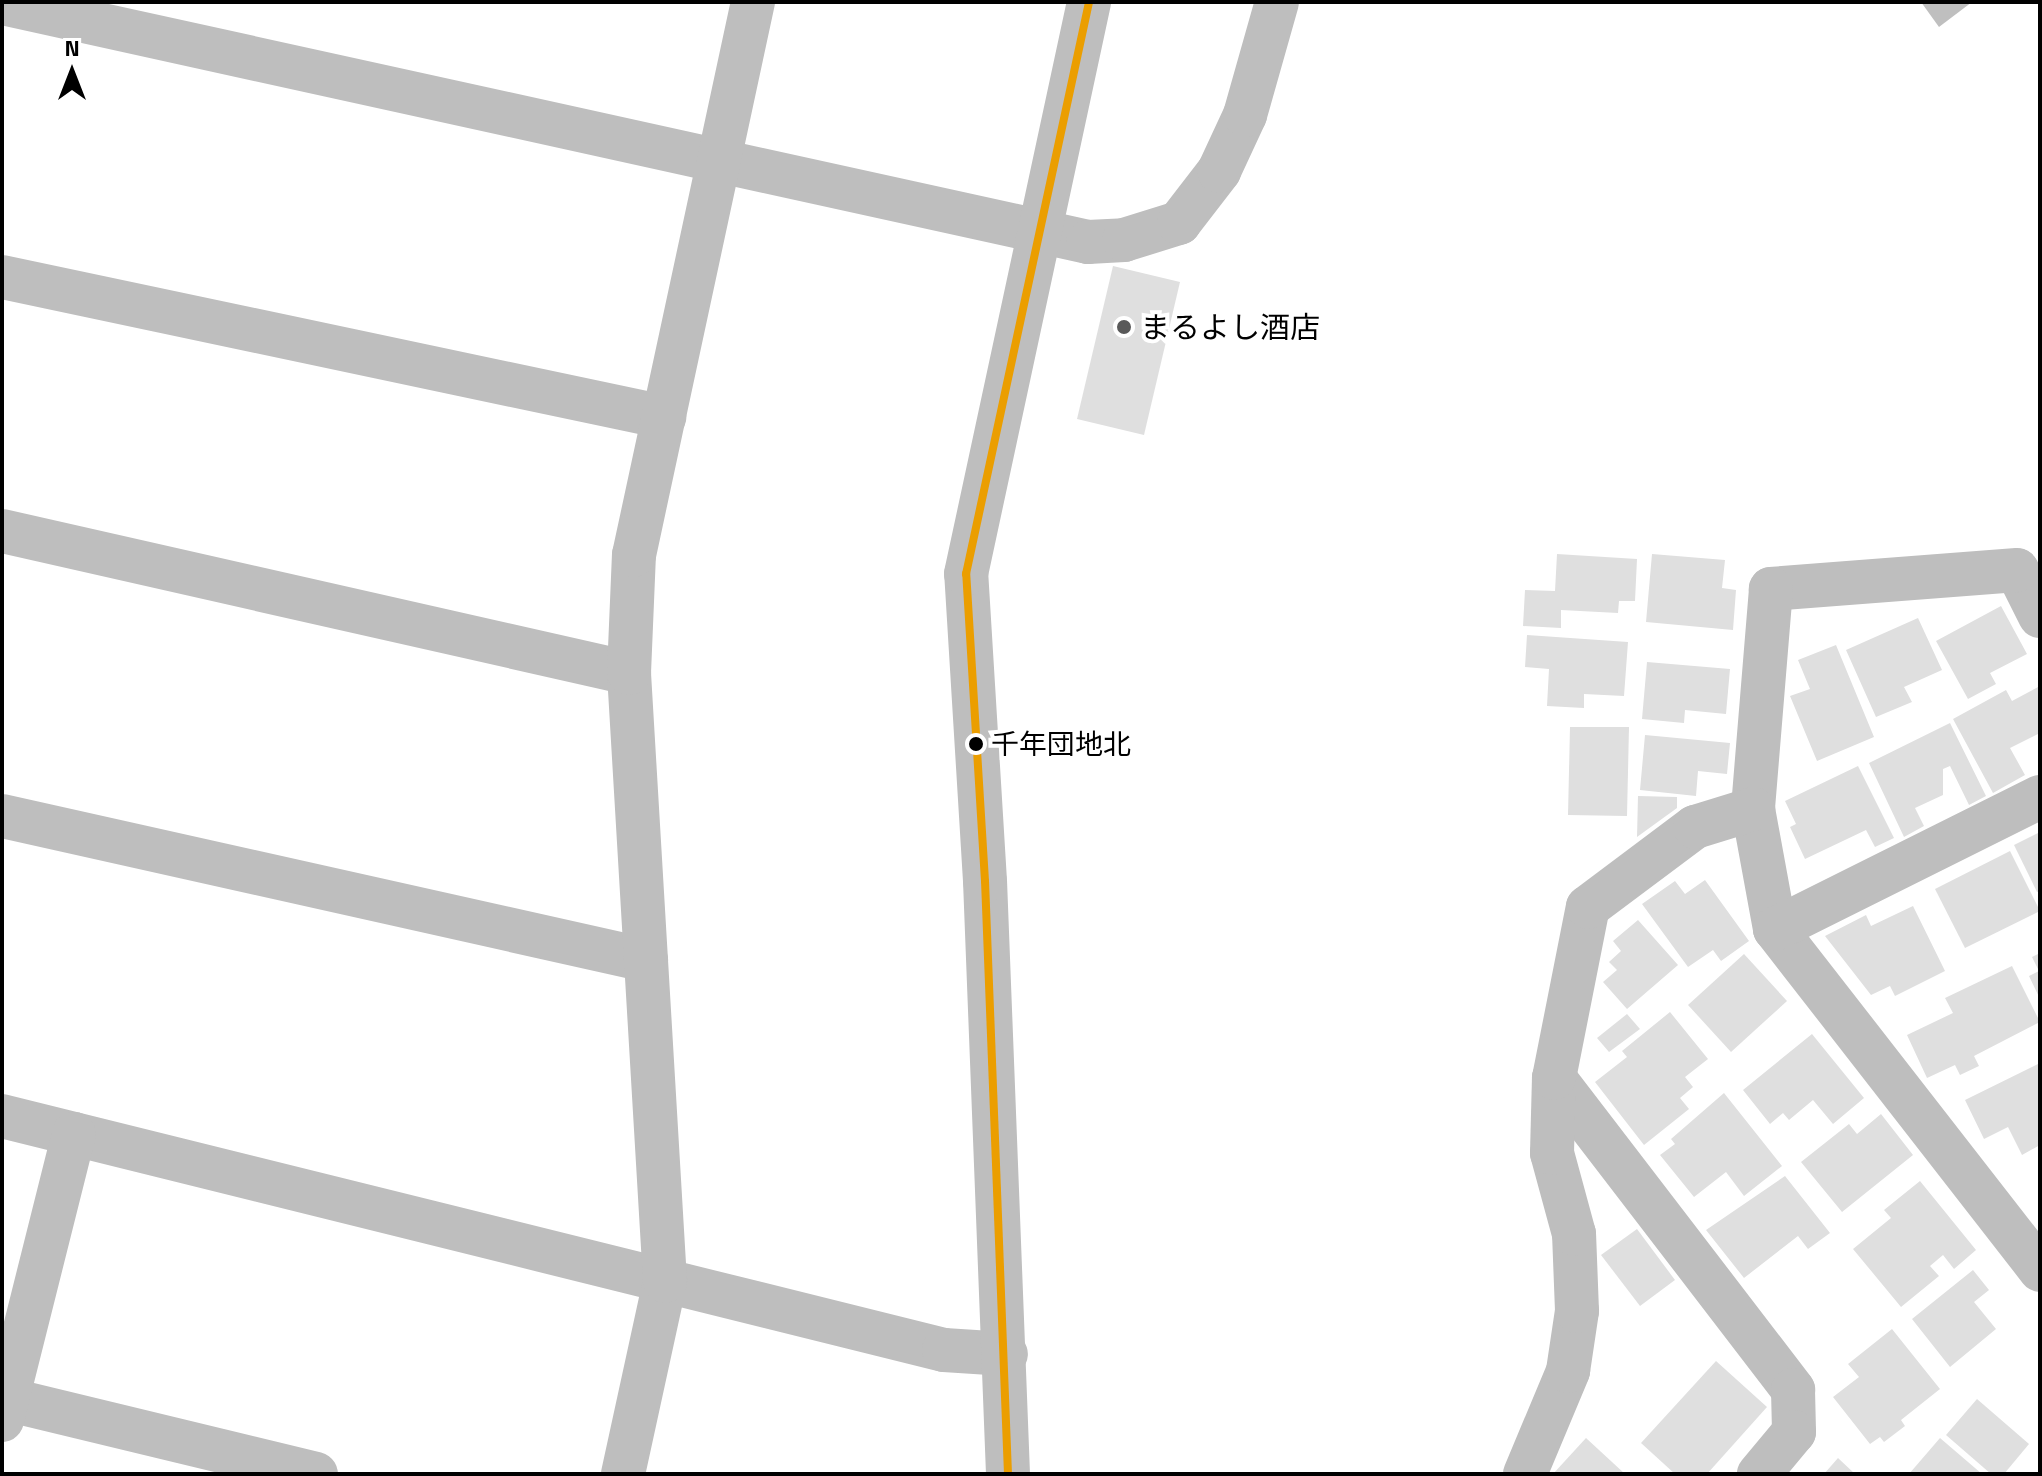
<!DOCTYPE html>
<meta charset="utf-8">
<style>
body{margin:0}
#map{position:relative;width:2042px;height:1476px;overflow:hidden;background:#fff;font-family:"Titillium Web","Noto Sans JP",sans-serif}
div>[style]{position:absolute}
.water>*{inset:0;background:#bfbfbf}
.building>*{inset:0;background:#dfdfdf}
.minor>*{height:44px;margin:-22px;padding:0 22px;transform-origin:22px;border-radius:22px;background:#bebebe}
.bus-1>*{height:8px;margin:-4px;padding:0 4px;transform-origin:4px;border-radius:4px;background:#eb9e00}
.dots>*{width:22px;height:22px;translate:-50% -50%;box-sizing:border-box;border:4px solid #fff;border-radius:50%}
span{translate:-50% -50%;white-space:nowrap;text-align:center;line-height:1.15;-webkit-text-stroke:8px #fff;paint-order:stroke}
.bus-label{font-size:28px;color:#000}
.left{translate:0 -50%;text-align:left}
.poi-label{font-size:30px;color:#000}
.frame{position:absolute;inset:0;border:4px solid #000;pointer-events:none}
.north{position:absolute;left:32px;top:32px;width:80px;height:80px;-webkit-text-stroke:6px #fff;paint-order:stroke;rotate:0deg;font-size:22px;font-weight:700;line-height:32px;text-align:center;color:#000}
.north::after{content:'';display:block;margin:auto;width:28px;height:36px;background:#000;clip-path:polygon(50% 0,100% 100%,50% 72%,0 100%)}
</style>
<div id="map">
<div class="water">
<i style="clip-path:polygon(1921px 2px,1972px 2px,1939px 27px)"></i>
</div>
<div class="building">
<i style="clip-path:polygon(1113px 266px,1180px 282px,1144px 435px,1077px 419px)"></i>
<i style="clip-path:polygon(1557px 554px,1637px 559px,1635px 601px,1619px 601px,1618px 613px,1561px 610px,1561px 628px,1523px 626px,1525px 590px,1555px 591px)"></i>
<i style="clip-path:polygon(1652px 554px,1725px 560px,1722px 588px,1736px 590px,1733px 630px,1646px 622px)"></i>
<i style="clip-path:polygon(2001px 606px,2027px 654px,1990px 673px,1996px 684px,1968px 699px,1936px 641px)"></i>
<i style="clip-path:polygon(1918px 618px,1942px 670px,1904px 687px,1912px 702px,1876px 717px,1846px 650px)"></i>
<i style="clip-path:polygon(1527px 635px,1628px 642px,1624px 696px,1584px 694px,1584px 708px,1547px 706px,1549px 669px,1525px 667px)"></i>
<i style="clip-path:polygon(1836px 645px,1874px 737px,1817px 761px,1790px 696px,1810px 689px,1798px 660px)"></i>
<i style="clip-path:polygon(1647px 662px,1730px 669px,1726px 714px,1685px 710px,1684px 723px,1642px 719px)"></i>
<i style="clip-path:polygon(2040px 686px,2040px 733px,2010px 748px,2025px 775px,1993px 793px,1953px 719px,2006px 690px,2012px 701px)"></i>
<i style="clip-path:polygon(1950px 723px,1986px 796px,1969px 805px,1950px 766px,1943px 769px,1943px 795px,1915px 808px,1924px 826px,1904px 837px,1869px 763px)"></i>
<i style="clip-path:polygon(1570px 727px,1629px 727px,1627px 816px,1568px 815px)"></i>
<i style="clip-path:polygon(1645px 735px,1730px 743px,1727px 774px,1698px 771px,1696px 796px,1640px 790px)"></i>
<i style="clip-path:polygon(1858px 766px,1894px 838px,1875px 847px,1866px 830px,1805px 859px,1790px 827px,1796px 824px,1785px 801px)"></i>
<i style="clip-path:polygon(1638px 796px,1677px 797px,1677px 808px,1637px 837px)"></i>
<i style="clip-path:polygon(2040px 832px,2040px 891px,2037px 892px,2014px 845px)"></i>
<i style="clip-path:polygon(2010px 851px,2040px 911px,1965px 948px,1935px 889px)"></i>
<i style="clip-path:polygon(1705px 880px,1749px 941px,1721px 961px,1713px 950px,1688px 967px,1642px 904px,1675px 881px,1685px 894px)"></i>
<i style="clip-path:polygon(1913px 906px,1945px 971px,1895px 996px,1890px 986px,1871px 995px,1825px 936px,1866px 915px,1871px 926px)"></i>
<i style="clip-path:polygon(1638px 920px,1678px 965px,1627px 1009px,1603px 982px,1617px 970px,1609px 962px,1621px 951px,1613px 941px)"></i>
<i style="clip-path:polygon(2040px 953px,2040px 999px,2029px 976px,2039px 971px,2032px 957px)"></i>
<i style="clip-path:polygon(1744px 954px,1787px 1001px,1731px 1052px,1688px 1005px)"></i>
<i style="clip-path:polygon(2012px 966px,2040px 1022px,1974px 1056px,1979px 1066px,1960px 1075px,1955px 1065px,1927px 1078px,1907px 1035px,1953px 1013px,1945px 998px)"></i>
<i style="clip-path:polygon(1670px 1012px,1708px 1059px,1685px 1077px,1693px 1087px,1680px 1098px,1689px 1109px,1644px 1145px,1595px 1082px,1627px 1057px,1622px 1051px)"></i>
<i style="clip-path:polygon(1627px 1014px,1640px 1029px,1609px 1052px,1597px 1038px)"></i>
<i style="clip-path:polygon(1812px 1034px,1864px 1098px,1833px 1124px,1813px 1100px,1789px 1120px,1783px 1113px,1770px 1124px,1743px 1090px)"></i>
<i style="clip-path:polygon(2040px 1063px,2040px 1145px,2022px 1155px,2008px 1127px,1984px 1139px,1965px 1100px)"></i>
<i style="clip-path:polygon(1724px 1093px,1782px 1166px,1744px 1196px,1726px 1172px,1694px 1197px,1660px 1155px,1675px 1144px,1671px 1139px)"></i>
<i style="clip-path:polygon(1881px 1114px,1913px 1155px,1842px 1212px,1801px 1162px,1849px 1124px,1857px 1134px)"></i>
<i style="clip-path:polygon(1785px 1176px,1830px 1233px,1808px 1249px,1798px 1236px,1744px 1278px,1706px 1230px)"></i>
<i style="clip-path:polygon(1920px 1181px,1976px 1250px,1954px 1269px,1943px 1255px,1930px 1266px,1939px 1276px,1901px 1307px,1853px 1249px,1891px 1218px,1884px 1210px)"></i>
<i style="clip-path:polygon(1637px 1229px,1675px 1280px,1640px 1306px,1601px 1255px)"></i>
<i style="clip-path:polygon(1973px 1270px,1989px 1290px,1974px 1302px,1996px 1329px,1950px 1367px,1912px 1319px)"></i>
<i style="clip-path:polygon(1892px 1329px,1940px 1389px,1901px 1420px,1905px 1426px,1884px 1442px,1880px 1437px,1870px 1444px,1833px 1397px,1859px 1377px,1848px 1364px)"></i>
<i style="clip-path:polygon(1716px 1361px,1767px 1407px,1707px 1474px,1675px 1474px,1641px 1443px)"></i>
<i style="clip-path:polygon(1977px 1399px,2029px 1444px,2004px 1474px,1991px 1474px,1946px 1435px)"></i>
<i style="clip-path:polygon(1586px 1438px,1625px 1474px,1553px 1474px)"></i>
<i style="clip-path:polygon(1940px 1438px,1982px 1474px,1909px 1474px)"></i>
<i style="clip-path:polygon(1838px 1458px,1855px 1474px,1824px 1474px)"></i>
</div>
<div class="minor">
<i style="left:2px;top:3px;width:1112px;rotate:12.41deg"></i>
<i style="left:1088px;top:242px;width:36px;rotate:-3deg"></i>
<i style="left:1124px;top:240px;width:58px;rotate:-17.2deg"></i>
<i style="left:1179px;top:223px;width:66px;rotate:-52.4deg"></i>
<i style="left:1219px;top:171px;width:62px;rotate:-65.1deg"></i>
<i style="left:1245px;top:115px;width:117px;rotate:-74.2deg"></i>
<i style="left:2px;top:277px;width:677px;rotate:11.94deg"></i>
<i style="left:2px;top:531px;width:643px;rotate:12.76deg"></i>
<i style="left:2040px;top:616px;width:51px;rotate:-116.6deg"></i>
<i style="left:2017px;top:570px;width:247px;rotate:175.6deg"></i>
<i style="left:1771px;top:589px;width:221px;rotate:94.7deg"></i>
<i style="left:1753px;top:809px;width:122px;rotate:79.6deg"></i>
<i style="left:1775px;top:929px;width:432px;rotate:52.1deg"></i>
<i style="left:2px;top:816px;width:660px;rotate:12.6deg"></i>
<i style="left:1775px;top:929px;width:296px;rotate:-26.5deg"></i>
<i style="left:1554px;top:1078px;width:393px;rotate:52.5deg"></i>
<i style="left:1793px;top:1390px;width:42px;rotate:88.6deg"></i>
<i style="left:1794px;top:1432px;width:55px;rotate:129.8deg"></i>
<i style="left:2px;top:1116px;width:971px;rotate:13.95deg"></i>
<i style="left:944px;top:1350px;width:62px;rotate:3.7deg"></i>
<i style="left:2px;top:1398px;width:323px;rotate:13.6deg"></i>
<i style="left:2px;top:1420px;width:295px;rotate:-75.9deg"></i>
<i style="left:623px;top:1474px;width:198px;rotate:-77.7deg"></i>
<i style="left:665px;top:1281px;width:609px;rotate:-93.39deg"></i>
<i style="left:629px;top:673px;width:118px;rotate:-87.6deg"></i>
<i style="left:634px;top:555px;width:566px;rotate:-77.86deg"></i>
<i style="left:1008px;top:1474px;width:593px;rotate:-92.22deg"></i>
<i style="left:985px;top:881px;width:308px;rotate:-93.5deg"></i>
<i style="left:966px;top:574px;width:585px;rotate:-77.86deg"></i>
<i style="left:1525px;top:1474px;width:112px;rotate:-67.3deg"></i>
<i style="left:1568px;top:1371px;width:61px;rotate:-81.5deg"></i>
<i style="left:1577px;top:1311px;width:77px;rotate:-92.2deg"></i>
<i style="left:1574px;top:1234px;width:84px;rotate:-105.2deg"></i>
<i style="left:1552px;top:1153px;width:75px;rotate:-88.5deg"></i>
<i style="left:1554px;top:1078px;width:174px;rotate:-78.8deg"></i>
<i style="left:1588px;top:907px;width:134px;rotate:-36.8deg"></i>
<i style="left:1695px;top:827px;width:61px;rotate:-17.2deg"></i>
</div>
<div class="bus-1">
<i style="left:1008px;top:1474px;width:593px;rotate:-92.22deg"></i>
<i style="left:985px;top:881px;width:308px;rotate:-93.5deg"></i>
<i style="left:966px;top:574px;width:585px;rotate:-77.86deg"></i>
</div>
<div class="dots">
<i style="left:1124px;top:327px;background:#595959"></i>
<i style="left:976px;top:744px;background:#000"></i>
</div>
<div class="bus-label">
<span class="left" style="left:991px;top:744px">千年団地北</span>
</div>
<div class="poi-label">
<span class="left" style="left:1140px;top:327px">まるよし酒店</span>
</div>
<div class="frame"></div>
<div class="north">N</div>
</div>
